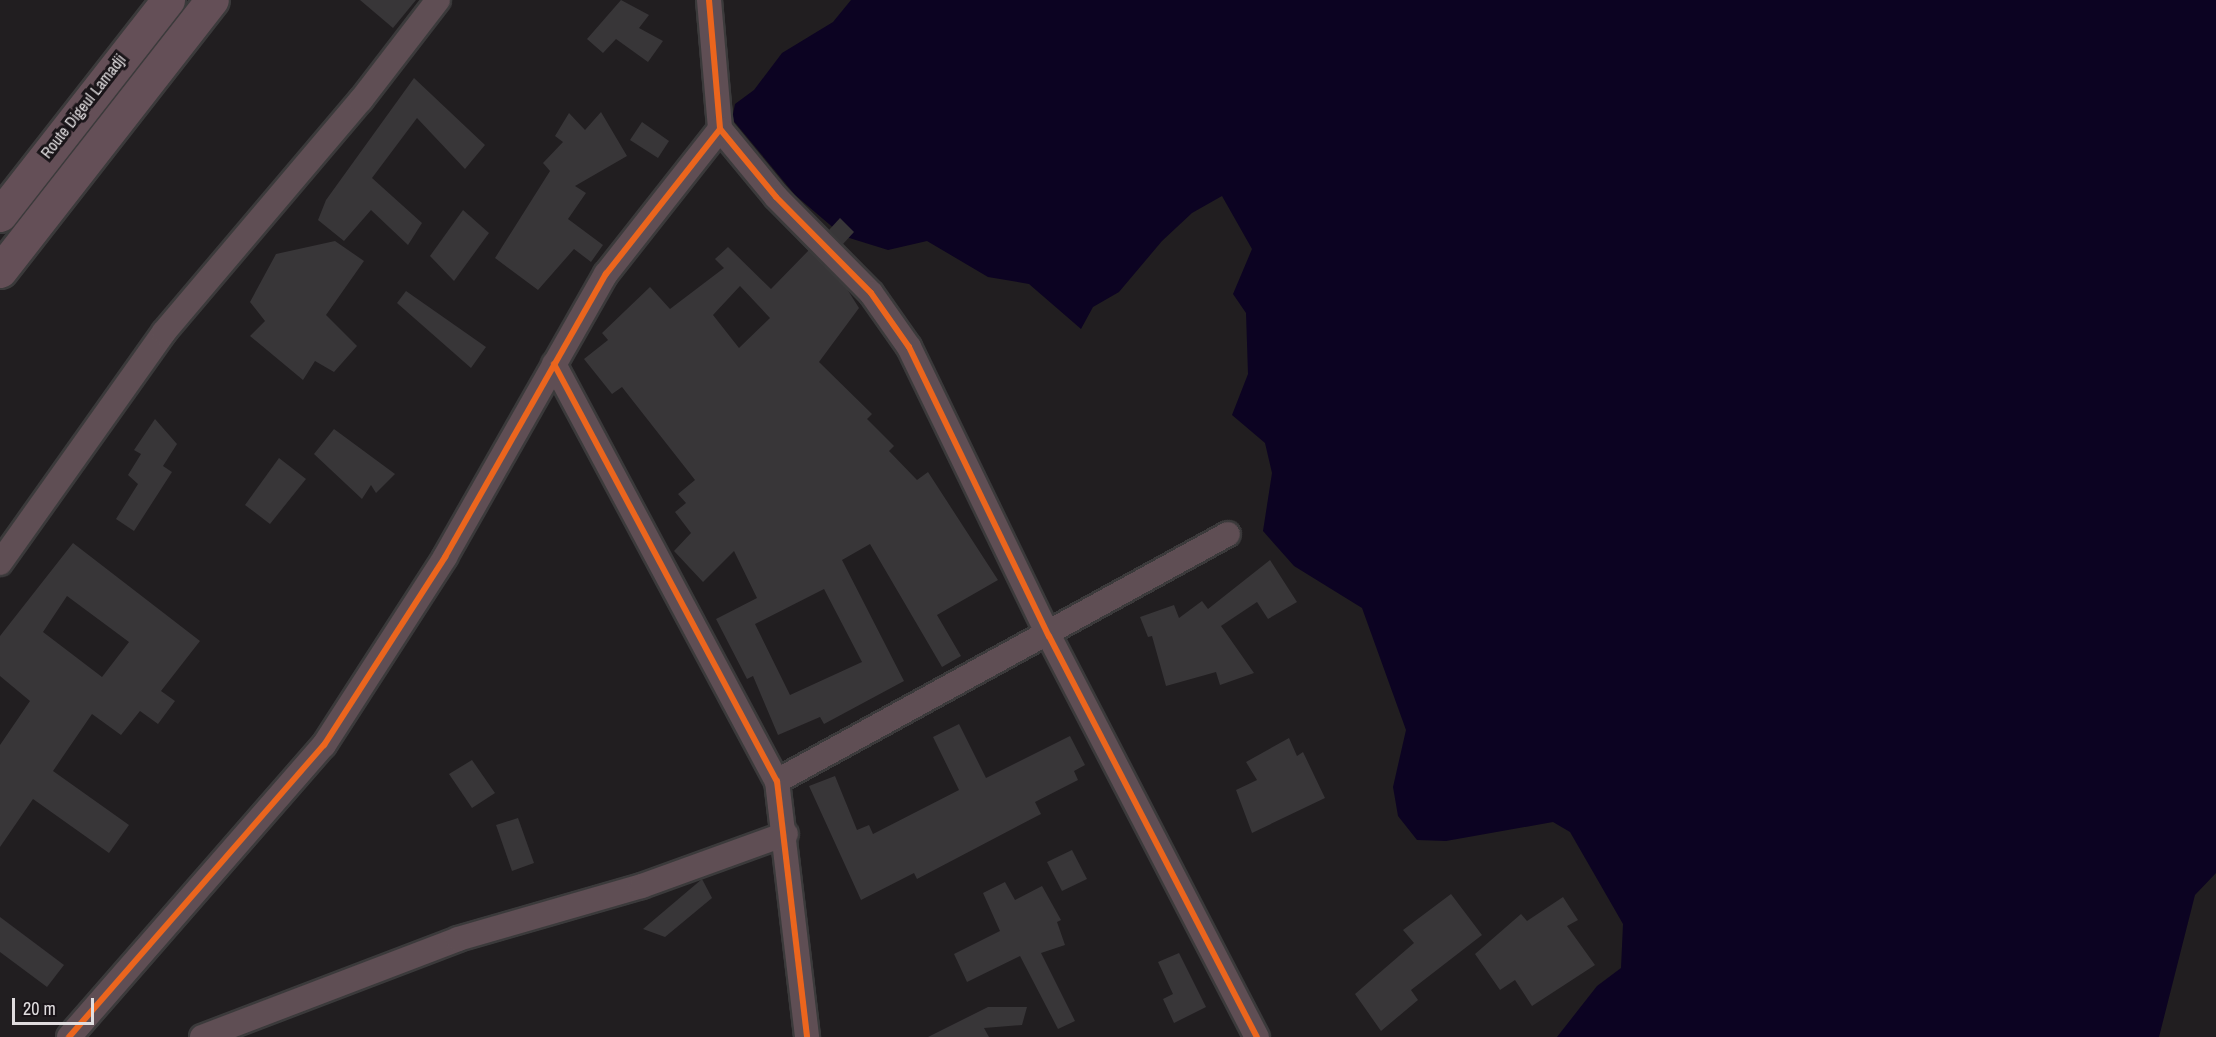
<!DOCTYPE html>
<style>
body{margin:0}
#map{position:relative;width:2216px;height:1037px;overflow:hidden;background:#211e20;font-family:"Archivo Narrow",sans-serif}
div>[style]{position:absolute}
.water>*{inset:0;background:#0c0322}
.building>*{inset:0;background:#383638}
.roads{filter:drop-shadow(2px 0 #3b3a3b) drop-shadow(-2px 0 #3b3a3b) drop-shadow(0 2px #3b3a3b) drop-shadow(0 -2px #3b3a3b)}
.minor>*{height:24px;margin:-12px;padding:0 12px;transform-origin:12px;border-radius:12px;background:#5f4e54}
.secondary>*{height:33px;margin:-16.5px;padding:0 16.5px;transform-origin:16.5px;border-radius:16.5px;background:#644f57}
.cycleway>*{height:6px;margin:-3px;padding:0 3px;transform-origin:3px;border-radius:3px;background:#eb651d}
span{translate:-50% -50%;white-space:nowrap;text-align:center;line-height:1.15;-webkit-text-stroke:6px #191418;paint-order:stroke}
.street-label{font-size:16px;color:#e0dddf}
.scale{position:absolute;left:12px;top:998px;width:82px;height:27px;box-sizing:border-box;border:3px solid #e0dddf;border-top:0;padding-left:8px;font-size:18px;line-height:21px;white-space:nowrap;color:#e0dddf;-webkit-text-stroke:4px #191418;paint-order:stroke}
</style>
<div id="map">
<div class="water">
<i style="clip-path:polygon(851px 0,2216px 0,2216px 873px,2195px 895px,2159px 1037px,1557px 1037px,1597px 986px,1621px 968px,1623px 924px,1570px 832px,1553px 822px,1446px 841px,1417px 840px,1398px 816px,1393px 787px,1406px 730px,1362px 608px,1294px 566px,1263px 531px,1272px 473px,1265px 443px,1232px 415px,1248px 374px,1246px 313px,1233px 294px,1252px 249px,1222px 196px,1192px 213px,1162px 241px,1119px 292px,1093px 307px,1081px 329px,1029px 284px,988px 277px,927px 241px,888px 250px,843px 236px,795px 195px,732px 119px,735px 104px,754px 90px,782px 53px,833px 22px)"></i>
</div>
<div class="building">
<i style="clip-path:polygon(360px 0,416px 0,393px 28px)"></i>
<i style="clip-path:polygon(621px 0,649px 15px,639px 28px,663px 41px,648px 62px,616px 39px,603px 53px,587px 39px)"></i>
<i style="clip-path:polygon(414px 78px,485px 145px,465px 169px,417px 118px,372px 178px,422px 223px,408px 245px,371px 210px,344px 241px,318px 220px,326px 200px)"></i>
<i style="clip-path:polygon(601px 112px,627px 156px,575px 186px,586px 193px,568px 219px,603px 245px,591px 262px,574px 249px,538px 290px,495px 258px,550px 171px,543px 163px,563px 142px,555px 136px,569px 113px,585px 130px)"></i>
<i style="clip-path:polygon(642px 122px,669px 141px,658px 158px,630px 140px)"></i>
<i style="clip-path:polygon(463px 210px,489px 233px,454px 281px,430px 256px)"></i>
<i style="clip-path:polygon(840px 218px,854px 232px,843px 244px,829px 230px)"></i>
<i style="clip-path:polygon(335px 241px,364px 261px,326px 315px,357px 346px,334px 372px,315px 361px,303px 380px,250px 336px,265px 321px,250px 302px,276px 254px)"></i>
<i style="clip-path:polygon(evenodd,728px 247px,771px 289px,809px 250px,847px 289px,859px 308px,819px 362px,872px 414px,867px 419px,894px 446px,889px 451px,917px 480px,928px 472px,998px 580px,937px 615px,961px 656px,942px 667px,870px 544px,842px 560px,904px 681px,824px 724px,820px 717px,778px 735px,753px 676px,747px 679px,716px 619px,757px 598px,734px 551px,703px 582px,674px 551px,691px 533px,675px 512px,686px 503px,678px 494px,695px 480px,622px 387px,612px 394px,584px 359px,608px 340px,602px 333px,650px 287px,670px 309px,724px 268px,715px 259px,728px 247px,740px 286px,770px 318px,739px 348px,713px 315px,740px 286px,728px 247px,824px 589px,862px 662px,790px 695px,755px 624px,824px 589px)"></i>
<i style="clip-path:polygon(406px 291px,486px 347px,471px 368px,397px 303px)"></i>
<i style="clip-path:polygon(155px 419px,177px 444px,163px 466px,172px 472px,134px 531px,116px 519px,138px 484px,128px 475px,141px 454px,134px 450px)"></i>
<i style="clip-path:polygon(334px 429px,395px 474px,376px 493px,371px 485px,362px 499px,314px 454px)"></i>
<i style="clip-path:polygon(279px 458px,306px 479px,270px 524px,245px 505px)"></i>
<i style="clip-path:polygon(evenodd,73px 543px,200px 641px,161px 691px,175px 701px,158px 724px,140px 711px,121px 735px,92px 714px,53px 771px,129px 825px,109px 853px,33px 799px,0 847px,0 745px,30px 701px,0 676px,0 636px,73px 543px,67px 596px,129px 642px,102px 677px,43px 632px,67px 596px)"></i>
<i style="clip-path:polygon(1270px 560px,1297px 602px,1268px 619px,1257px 602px,1221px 626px,1254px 673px,1220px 685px,1216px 672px,1166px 686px,1152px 636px,1148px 637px,1140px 617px,1174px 605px,1179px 618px,1202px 601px,1208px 609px)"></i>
<i style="clip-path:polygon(959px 724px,986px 778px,1070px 736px,1085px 765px,1074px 771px,1078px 780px,1035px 802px,1041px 814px,917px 879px,914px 873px,861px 900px,809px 786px,835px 776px,857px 830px,869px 825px,873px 834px,959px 790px,933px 737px)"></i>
<i style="clip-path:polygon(1289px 738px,1297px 756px,1303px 752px,1325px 798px,1252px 833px,1236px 790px,1257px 780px,1246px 762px)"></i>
<i style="clip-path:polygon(472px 760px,495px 793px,472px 808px,449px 774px)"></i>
<i style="clip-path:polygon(518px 818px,534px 863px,512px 871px,496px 825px)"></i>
<i style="clip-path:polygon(1072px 850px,1087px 879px,1062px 891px,1047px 862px)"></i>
<i style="clip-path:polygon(702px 879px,712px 898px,665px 937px,643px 929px)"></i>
<i style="clip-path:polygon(1005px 882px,1015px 900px,1042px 886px,1061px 920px,1057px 922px,1065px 945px,1041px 953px,1075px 1021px,1058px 1029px,1020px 956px,967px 982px,954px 954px,1000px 931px,983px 893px)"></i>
<i style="clip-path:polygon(1451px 894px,1482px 935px,1411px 990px,1418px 1000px,1381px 1031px,1355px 994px,1414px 943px,1403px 930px)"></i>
<i style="clip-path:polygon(1563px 897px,1578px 920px,1567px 926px,1595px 965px,1532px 1006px,1515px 980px,1500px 990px,1475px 954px,1521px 914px,1527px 921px)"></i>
<i style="clip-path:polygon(0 917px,64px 965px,47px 987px,0 952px)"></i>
<i style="clip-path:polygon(1179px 953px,1206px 1007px,1174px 1023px,1163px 999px,1173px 994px,1158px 962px)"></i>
<i style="clip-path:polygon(988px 1007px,1027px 1007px,1022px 1025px,984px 1028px,989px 1037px,928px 1037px)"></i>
</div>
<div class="roads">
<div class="minor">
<i style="left:709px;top:0;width:129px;rotate:85.1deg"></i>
<i style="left:720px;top:129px;width:88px;rotate:50.5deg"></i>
<i style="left:776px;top:197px;width:135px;rotate:45.3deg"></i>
<i style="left:871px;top:293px;width:66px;rotate:54.9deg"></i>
<i style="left:909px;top:347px;width:321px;rotate:64.2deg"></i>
<i style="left:1049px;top:636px;width:452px;rotate:62.6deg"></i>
<i style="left:554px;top:364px;width:473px;rotate:61.9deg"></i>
<i style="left:777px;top:781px;width:258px;rotate:83.3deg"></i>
<i style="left:0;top:563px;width:283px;rotate:-54.6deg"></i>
<i style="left:164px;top:332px;width:304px;rotate:-49.7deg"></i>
<i style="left:361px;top:100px;width:126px;rotate:-52.4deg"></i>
<i style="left:777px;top:781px;width:514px;rotate:-28.71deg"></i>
<i style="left:69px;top:1037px;width:388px;rotate:-48.9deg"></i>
<i style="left:324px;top:745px;width:224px;rotate:-57.2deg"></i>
<i style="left:445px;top:557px;width:326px;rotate:-60.4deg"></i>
<i style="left:606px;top:274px;width:184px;rotate:-51.8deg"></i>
<i style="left:202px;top:1037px;width:274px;rotate:-20.9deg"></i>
<i style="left:458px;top:939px;width:191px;rotate:-16.1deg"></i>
<i style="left:642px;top:886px;width:153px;rotate:-19.9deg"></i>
</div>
<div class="secondary">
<i style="left:0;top:215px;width:273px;rotate:-52deg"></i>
<i style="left:0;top:271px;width:344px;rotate:-52deg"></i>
</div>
</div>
<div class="cycleway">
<i style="left:709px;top:0;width:129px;rotate:85.1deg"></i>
<i style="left:720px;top:129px;width:88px;rotate:50.5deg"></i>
<i style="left:776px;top:197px;width:135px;rotate:45.3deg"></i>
<i style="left:871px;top:293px;width:66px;rotate:54.9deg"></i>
<i style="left:909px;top:347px;width:321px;rotate:64.2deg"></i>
<i style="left:1049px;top:636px;width:452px;rotate:62.6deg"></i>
<i style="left:554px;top:364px;width:473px;rotate:61.9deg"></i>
<i style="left:777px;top:781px;width:258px;rotate:83.3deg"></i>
<i style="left:69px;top:1037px;width:388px;rotate:-48.9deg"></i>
<i style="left:324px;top:745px;width:224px;rotate:-57.2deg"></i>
<i style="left:445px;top:557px;width:326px;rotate:-60.4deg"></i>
<i style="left:606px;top:274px;width:184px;rotate:-51.8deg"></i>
</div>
<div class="street-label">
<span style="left:83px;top:106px;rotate:-52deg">Route Digeul Lamadji</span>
</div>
<div class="scale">20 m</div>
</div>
